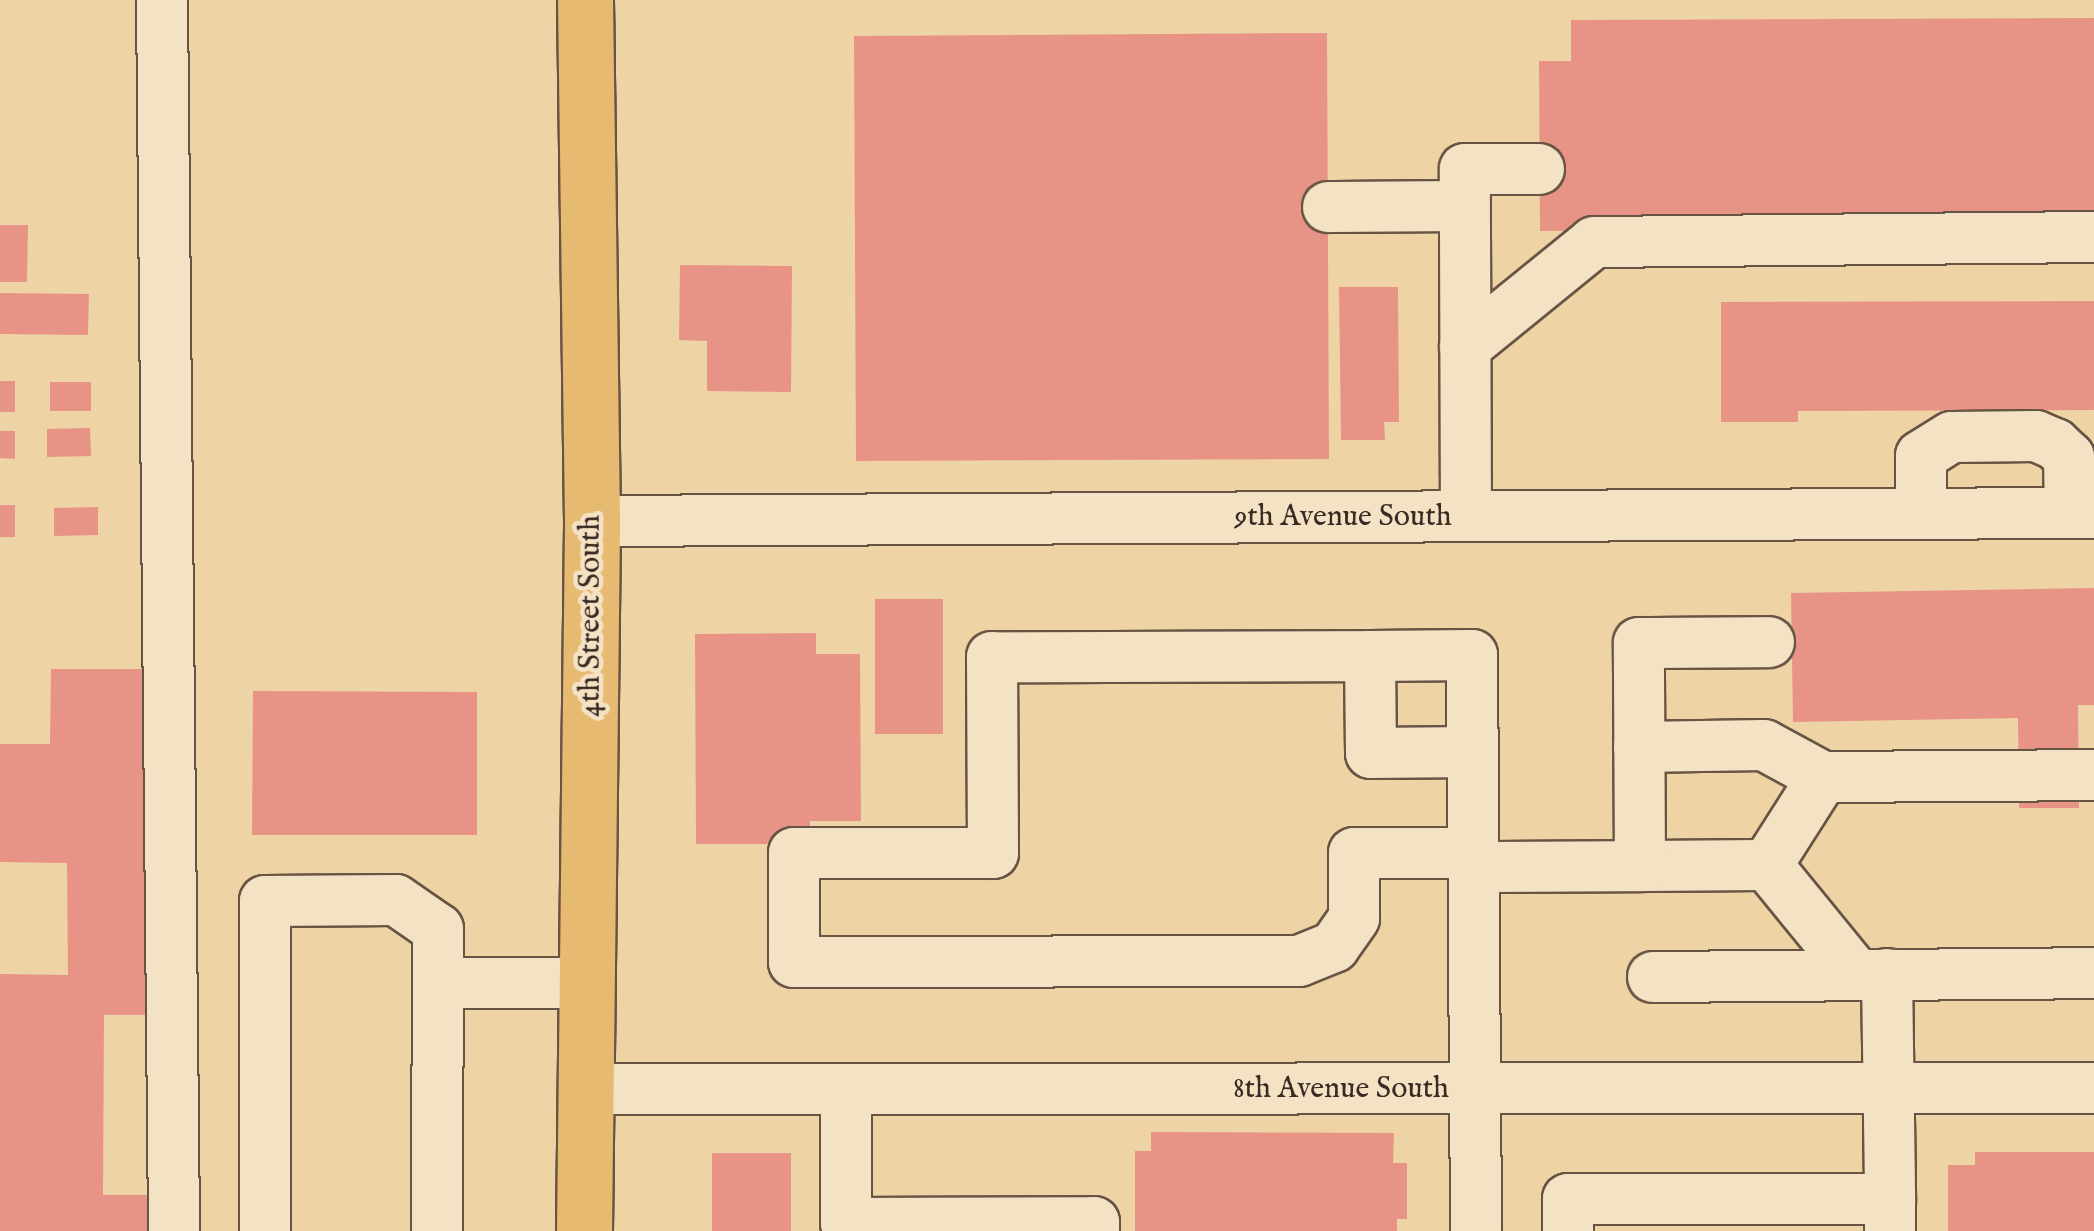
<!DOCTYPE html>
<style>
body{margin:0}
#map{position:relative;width:2094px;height:1231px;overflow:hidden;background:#eed3a5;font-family:"IM FELL English",serif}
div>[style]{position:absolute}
.building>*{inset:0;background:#e79487}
.roads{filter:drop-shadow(2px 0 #685444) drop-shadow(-2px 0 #685444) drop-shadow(0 2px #685444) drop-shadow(0 -2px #685444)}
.minor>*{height:50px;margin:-25px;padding:0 25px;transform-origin:25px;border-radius:25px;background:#f4e2c4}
.major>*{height:55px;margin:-27.5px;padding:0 27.5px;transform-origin:27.5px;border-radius:27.5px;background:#e7ba72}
span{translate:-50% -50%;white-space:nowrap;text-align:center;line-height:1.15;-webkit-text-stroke:9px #f4e2c4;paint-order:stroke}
.street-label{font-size:30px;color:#3b2a23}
</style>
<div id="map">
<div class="building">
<i style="clip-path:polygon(2094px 18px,2094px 230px,1540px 231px,1539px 61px,1571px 61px,1571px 20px)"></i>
<i style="clip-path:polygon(1327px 33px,1329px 459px,856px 461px,854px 36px)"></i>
<i style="clip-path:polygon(0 225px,28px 225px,27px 282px,0 282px)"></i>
<i style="clip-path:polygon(680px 265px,792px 266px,791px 392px,707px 391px,707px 341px,679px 340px)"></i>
<i style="clip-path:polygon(1339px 287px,1398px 287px,1399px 422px,1384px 422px,1385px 440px,1341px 440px)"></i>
<i style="clip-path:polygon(0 293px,89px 294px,88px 335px,0 334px)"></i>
<i style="clip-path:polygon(2094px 301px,2094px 410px,1798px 411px,1798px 422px,1721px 422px,1721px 302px)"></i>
<i style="clip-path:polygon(0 381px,15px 381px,15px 412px,0 412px)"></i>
<i style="clip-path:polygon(50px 382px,91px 382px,91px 411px,50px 411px)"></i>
<i style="clip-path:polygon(90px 428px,91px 456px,47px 457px,47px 429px)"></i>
<i style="clip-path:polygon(0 431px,15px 431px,15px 459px,0 458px)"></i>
<i style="clip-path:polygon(0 505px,15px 505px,15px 537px,0 537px)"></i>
<i style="clip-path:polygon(98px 507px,98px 535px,54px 536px,54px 508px)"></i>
<i style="clip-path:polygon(2094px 588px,2094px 705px,2078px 705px,2079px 808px,2019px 808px,2018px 718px,1793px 722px,1791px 593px)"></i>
<i style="clip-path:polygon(875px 599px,943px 599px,943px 734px,875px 734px)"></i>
<i style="clip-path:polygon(816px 633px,816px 654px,860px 654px,861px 821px,810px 821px,810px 844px,696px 844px,695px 634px)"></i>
<i style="clip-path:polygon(51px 669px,147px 669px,145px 1015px,104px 1015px,103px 1195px,156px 1195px,156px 1231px,0 1231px,0 974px,68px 975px,67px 863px,0 862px,0 744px,50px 744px)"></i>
<i style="clip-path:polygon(253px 691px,477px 692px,477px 835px,252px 835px)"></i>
<i style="clip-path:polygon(1151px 1132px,1394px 1133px,1393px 1163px,1407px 1163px,1407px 1219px,1397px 1219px,1397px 1231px,1135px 1231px,1135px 1151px,1151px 1151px)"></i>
<i style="clip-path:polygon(1975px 1152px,2094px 1152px,2094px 1231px,1948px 1231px,1948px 1165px,1975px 1165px)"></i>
<i style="clip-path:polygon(712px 1153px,791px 1153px,791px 1231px,712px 1231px)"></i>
</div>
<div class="roads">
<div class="minor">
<i style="left:162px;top:0;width:1231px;rotate:89.44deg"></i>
<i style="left:1328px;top:207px;width:137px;rotate:-0.4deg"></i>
<i style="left:1465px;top:347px;width:166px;rotate:-39.1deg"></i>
<i style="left:1594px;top:242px;width:500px;rotate:-0.57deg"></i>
<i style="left:1921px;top:514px;width:58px;rotate:-90deg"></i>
<i style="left:1921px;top:456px;width:36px;rotate:-32deg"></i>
<i style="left:1952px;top:437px;width:84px;rotate:-0.7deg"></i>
<i style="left:2036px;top:436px;width:21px;rotate:23deg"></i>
<i style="left:2055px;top:444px;width:19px;rotate:43deg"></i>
<i style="left:2069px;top:457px;width:56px;rotate:89deg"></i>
<i style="left:1466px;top:516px;width:347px;rotate:-90.2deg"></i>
<i style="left:1465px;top:169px;width:74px"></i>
<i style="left:592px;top:521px;width:1502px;rotate:-0.31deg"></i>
<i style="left:1370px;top:656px;width:378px;rotate:179.8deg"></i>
<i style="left:992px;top:657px;width:196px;rotate:89.7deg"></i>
<i style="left:993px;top:853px;width:199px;rotate:180deg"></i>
<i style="left:794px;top:853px;width:109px;rotate:90deg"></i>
<i style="left:794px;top:962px;width:505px;rotate:-0.11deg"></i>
<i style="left:1299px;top:961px;width:38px;rotate:-22deg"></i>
<i style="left:1334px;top:947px;width:35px;rotate:-55deg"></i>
<i style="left:1354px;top:918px;width:65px;rotate:-90deg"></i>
<i style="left:1354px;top:853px;width:119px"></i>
<i style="left:1639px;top:747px;width:125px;rotate:-0.9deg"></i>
<i style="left:1764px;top:745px;width:67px;rotate:28.5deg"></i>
<i style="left:1473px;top:752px;width:102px;rotate:179.4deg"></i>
<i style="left:1371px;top:753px;width:97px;rotate:-90.6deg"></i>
<i style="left:1370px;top:656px;width:102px;rotate:-0.6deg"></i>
<i style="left:1472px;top:655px;width:576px;rotate:89.6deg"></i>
<i style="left:1767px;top:865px;width:127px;rotate:179.5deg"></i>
<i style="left:1640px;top:866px;width:223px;rotate:-90.3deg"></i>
<i style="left:1639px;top:643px;width:130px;rotate:-0.4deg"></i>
<i style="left:1473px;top:867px;width:167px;rotate:-0.3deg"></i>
<i style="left:1856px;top:974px;width:141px;rotate:-129.2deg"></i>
<i style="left:1767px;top:865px;width:104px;rotate:-57.5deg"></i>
<i style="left:1823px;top:777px;width:271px;rotate:-0.4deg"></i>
<i style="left:1887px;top:974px;width:225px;rotate:89.2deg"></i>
<i style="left:1653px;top:977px;width:441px;rotate:-0.5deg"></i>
<i style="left:438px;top:983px;width:151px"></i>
<i style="left:589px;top:1089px;width:1505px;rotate:-0.04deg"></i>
<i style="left:846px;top:1089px;width:134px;rotate:90deg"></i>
<i style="left:846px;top:1223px;width:248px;rotate:-0.2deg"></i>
<i style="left:1094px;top:1222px;width:9px;rotate:90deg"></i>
<i style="left:265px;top:1231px;width:330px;rotate:-90deg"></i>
<i style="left:265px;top:901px;width:131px;rotate:-0.4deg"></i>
<i style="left:396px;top:900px;width:51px;rotate:34.6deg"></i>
<i style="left:438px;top:929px;width:302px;rotate:90.2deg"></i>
<i style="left:1568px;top:1231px;width:32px;rotate:-90deg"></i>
<i style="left:1568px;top:1199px;width:322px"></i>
<i style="left:1890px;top:1199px;width:32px;rotate:90deg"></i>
</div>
<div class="major">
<i style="left:584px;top:1231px;width:710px;rotate:-89.35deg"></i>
<i style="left:592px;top:521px;width:521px;rotate:-90.77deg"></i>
</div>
</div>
<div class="street-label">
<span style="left:1343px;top:517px">9th Avenue South</span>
<span style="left:591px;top:616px;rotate:-90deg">4th Street South</span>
<span style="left:1341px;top:1089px">8th Avenue South</span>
</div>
</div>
